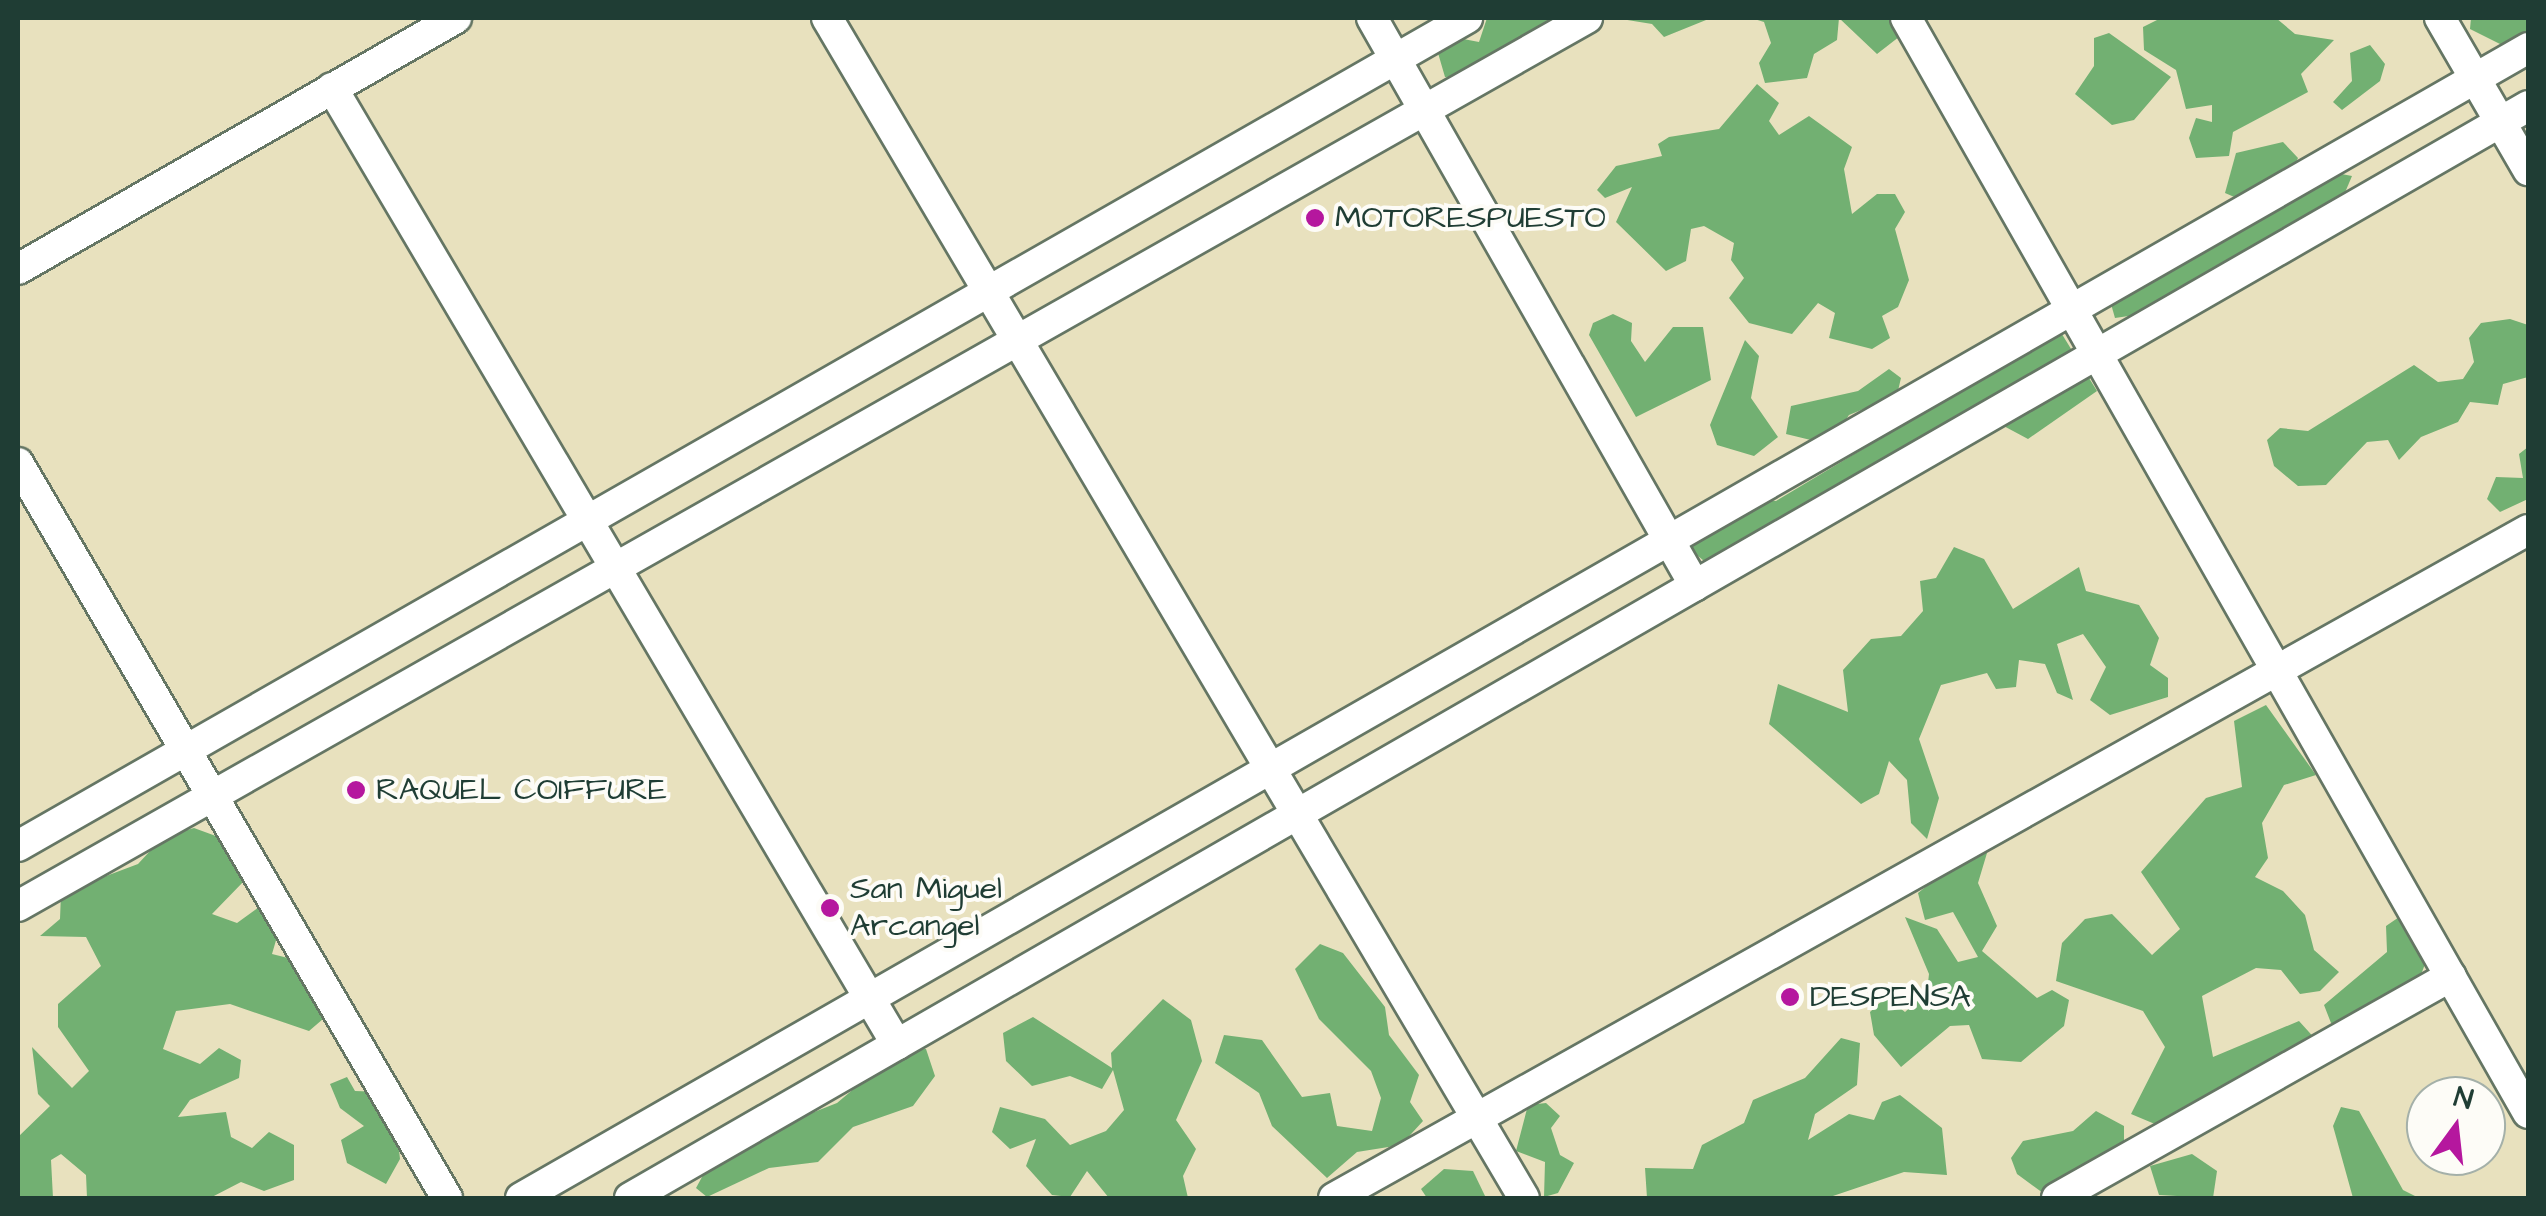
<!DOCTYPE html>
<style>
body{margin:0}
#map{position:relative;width:2546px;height:1216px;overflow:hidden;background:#e8e1be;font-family:"Architects Daughter",sans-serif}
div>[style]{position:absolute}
.forest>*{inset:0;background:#72b072}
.roads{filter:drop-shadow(2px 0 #657664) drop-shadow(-2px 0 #657664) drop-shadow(0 2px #657664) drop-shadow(0 -2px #657664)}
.street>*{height:30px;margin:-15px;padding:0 15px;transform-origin:15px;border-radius:15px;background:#fff}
.dots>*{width:28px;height:28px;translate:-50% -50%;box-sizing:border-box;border:5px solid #fdfcf7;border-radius:50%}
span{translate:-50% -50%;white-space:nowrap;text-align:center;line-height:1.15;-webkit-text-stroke:8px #fdfcf7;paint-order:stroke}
.poi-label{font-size:32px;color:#1f3d34}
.left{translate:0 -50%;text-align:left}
.frame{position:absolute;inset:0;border:20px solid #1f3d34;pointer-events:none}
.north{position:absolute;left:2406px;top:1076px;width:100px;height:100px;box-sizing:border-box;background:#fdfcf7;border:2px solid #a4b0a9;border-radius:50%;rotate:15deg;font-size:28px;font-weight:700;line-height:40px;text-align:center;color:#1f3d34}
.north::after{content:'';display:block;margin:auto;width:35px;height:45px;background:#b5179e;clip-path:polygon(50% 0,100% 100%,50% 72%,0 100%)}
</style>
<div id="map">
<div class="forest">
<i style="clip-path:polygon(1487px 18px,1560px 18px,1520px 48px,1492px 54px,1471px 76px,1445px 77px,1438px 53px,1458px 38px,1479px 42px)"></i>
<i style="clip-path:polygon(1615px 18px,1711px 18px,1664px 37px,1652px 24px)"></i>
<i style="clip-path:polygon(1751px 18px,1899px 18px,1904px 33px,1877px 54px,1839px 18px,1837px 40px,1814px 54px,1807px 78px,1765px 83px,1759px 63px,1771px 43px,1764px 22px)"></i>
<i style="clip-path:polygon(2161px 18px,2276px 18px,2295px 34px,2334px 40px,2301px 74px,2308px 92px,2233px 132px,2229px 156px,2196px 158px,2189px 138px,2196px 118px,2212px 122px,2212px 105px,2186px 109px,2176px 70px,2144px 50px,2143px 27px)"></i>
<i style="clip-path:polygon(2471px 18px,2528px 18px,2528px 32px,2502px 45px,2470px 29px)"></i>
<i style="clip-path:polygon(2109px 33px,2171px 77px,2134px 120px,2112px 125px,2075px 94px,2094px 66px,2094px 38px)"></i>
<i style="clip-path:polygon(2370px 45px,2385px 64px,2380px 81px,2342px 110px,2333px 102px,2352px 81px,2350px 53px)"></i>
<i style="clip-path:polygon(1757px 84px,1779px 103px,1769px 121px,1779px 135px,1809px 116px,1852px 147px,1844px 169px,1852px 214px,1877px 194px,1895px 194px,1905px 212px,1895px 229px,1909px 280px,1898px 307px,1882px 316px,1890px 338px,1872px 349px,1829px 338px,1835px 313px,1818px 303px,1792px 334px,1749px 323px,1729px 298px,1744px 278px,1731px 260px,1734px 243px,1704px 226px,1691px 229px,1686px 261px,1666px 271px,1616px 222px,1632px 187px,1605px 198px,1597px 190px,1616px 166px,1662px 156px,1658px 144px,1669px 137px,1719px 129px)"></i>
<i style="clip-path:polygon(2283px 142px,2298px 158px,2293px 169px,2246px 202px,2225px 193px,2236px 153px)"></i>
<i style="clip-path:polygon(2331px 172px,2352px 176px,2338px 209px,2149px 313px,2115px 318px,2111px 304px,2129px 284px)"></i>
<i style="clip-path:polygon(1613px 314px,1632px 323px,1631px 341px,1645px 362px,1673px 327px,1703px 327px,1711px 380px,1636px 417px,1589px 335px,1593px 323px)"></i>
<i style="clip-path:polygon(2510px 319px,2528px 325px,2528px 377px,2503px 384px,2498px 405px,2470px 402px,2458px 422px,2421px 437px,2399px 460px,2388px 440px,2367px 442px,2326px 485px,2298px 486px,2274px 466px,2267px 440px,2280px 428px,2308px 431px,2414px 365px,2438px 382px,2463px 379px,2474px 362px,2469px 338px,2481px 323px)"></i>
<i style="clip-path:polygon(2060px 331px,2097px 391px,2028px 439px,2000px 424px,1718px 558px,1704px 561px,1691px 550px,1695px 534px,1716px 532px,1754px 499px,1776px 501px)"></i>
<i style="clip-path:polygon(1745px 340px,1759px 356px,1751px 398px,1778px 437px,1754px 456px,1717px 445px,1710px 425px)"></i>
<i style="clip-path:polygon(1889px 369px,1901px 378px,1897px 395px,1849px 415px,1837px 433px,1819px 442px,1786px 434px,1791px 406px,1858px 391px)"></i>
<i style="clip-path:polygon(2528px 447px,2528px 499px,2500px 512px,2487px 499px,2496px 477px,2523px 478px,2519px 454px)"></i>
<i style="clip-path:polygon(1954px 547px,1984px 559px,2013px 609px,2079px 567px,2086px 591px,2139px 605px,2159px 638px,2150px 665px,2168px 678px,2168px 697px,2110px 715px,2090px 700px,2106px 667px,2083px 634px,2057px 644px,2073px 700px,2057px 693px,2045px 664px,2019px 660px,2016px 687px,1996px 689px,1987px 673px,1941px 685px,1919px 739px,1939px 798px,1927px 839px,1911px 823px,1907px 780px,1889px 761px,1879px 794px,1861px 804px,1769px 724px,1778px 684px,1848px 712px,1843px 670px,1871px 639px,1901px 636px,1923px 611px,1920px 581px,1936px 578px)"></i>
<i style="clip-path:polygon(2266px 705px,2316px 775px,2284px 785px,2262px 823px,2268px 858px,2255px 877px,2283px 891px,2305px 915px,2314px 950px,2339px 972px,2320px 991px,2300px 994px,2281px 970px,2256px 968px,2202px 996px,2213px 1057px,2299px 1021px,2318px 1042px,2162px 1127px,2131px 1114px,2165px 1047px,2143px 1011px,2056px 981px,2062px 943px,2085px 919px,2112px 914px,2152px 955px,2180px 929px,2141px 872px,2206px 798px,2242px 787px,2234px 721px)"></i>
<i style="clip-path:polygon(194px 828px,224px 839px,245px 880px,212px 914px,237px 923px,259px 907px,279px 930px,272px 954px,288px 958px,289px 946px,330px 1013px,309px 1031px,230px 1004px,176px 1011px,163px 1049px,200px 1064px,219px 1048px,241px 1060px,239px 1078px,190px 1100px,178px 1117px,226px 1112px,231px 1137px,252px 1148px,269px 1132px,294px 1145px,294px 1180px,264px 1191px,241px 1182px,210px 1198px,87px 1198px,86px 1175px,61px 1154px,51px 1160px,53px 1198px,18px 1198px,18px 1137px,50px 1106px,38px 1094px,32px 1047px,72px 1088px,89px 1071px,58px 1027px,58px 1004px,101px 966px,86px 937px,40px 936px,60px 919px,61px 893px,138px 864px,163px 837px)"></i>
<i style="clip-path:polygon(1980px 843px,1987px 853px,1978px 883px,1997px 926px,1982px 951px,2037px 998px,2052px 990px,2069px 1000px,2064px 1026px,2021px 1062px,1982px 1059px,1969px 1025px,1950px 1026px,1901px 1067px,1874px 1035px,1870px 1012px,1886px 997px,1905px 1012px,1927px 992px,1929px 974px,1905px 917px,1937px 929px,1958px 962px,1978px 957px,1953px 912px,1925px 920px,1918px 893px)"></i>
<i style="clip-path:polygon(2405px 913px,2427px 959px,2412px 998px,2359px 1024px,2331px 1023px,2324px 1005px,2387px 952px,2386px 926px)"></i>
<i style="clip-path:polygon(1320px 944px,1343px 953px,1385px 1007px,1389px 1035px,1419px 1075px,1410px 1102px,1423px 1121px,1401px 1145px,1357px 1152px,1327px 1178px,1272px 1126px,1259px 1093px,1215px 1063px,1224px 1035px,1262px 1040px,1302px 1097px,1330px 1093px,1337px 1126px,1372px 1131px,1381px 1098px,1371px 1071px,1319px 1019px,1295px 969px)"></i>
<i style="clip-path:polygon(1163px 999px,1191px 1020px,1202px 1061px,1176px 1120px,1196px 1149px,1183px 1176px,1188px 1198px,1109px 1198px,1087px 1171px,1070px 1197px,1052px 1195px,1026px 1166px,1036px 1139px,1010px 1149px,992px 1132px,1000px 1107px,1045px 1119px,1070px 1145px,1106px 1131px,1124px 1110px,1113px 1070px,1102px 1089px,1070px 1076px,1032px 1086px,1006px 1061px,1003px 1033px,1033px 1017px,1112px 1068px,1111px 1053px)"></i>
<i style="clip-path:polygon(1841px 1038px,1860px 1043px,1857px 1085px,1815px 1114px,1808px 1140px,1849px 1114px,1874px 1120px,1882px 1102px,1900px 1095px,1942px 1128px,1947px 1175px,1904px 1172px,1827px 1198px,1647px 1198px,1645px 1168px,1693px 1169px,1702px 1145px,1744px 1123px,1753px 1100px,1805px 1078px)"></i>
<i style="clip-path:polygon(926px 1049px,935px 1076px,913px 1106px,853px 1127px,818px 1162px,769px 1168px,707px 1197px,696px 1188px,708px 1166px,753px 1145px,747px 1117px,776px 1104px,804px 1116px,837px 1103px,900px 1050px)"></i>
<i style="clip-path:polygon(347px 1077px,355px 1091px,382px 1092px,396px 1122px,400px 1159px,386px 1184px,347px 1163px,341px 1140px,364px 1126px,340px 1108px,330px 1084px)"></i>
<i style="clip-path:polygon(1546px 1103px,1560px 1116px,1551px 1128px,1560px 1155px,1574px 1163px,1558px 1193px,1544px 1197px,1545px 1162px,1516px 1151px,1528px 1105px)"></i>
<i style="clip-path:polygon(2341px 1107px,2359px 1111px,2403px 1190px,2419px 1198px,2353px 1198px,2333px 1126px)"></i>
<i style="clip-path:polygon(2096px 1111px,2124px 1126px,2124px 1147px,2043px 1193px,2017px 1174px,2011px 1158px,2023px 1141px,2073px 1131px)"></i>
<i style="clip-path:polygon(2192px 1154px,2217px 1171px,2213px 1198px,2159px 1195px,2150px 1166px)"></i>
<i style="clip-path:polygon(1444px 1169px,1473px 1171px,1486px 1198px,1427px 1198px,1421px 1189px)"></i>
</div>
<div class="roads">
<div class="street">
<i style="left:827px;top:18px;width:1370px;rotate:59.43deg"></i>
<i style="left:1372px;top:18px;width:653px;rotate:60.37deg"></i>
<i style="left:1906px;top:18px;width:1259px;rotate:60.4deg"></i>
<i style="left:2440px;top:18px;width:176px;rotate:59.9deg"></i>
<i style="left:332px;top:88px;width:1111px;rotate:59.44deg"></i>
<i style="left:18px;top:269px;width:505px;rotate:-29.82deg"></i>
<i style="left:18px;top:463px;width:851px;rotate:59.73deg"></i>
<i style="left:18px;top:846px;width:1669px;rotate:-29.74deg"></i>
<i style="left:18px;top:906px;width:1803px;rotate:-29.51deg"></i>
<i style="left:521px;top:1198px;width:2313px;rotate:-29.81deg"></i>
<i style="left:630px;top:1198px;width:2190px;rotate:-29.91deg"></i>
<i style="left:1334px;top:1198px;width:1368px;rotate:-29.23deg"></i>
<i style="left:2057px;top:1198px;width:452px;rotate:-29.4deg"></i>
</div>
</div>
<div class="dots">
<i style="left:1315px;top:218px;background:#b5179e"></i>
<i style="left:356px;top:790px;background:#b5179e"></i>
<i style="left:830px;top:908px;background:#b5179e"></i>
<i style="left:1790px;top:997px;background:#b5179e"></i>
</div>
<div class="poi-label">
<span class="left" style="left:1335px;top:218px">MOTORESPUESTO</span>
<span class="left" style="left:376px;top:790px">RAQUEL COIFFURE</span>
<span class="left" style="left:850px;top:908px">San Miguel<br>Arcangel</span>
<span class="left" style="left:1810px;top:997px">DESPENSA</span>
</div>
<div class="frame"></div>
<div class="north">N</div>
</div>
